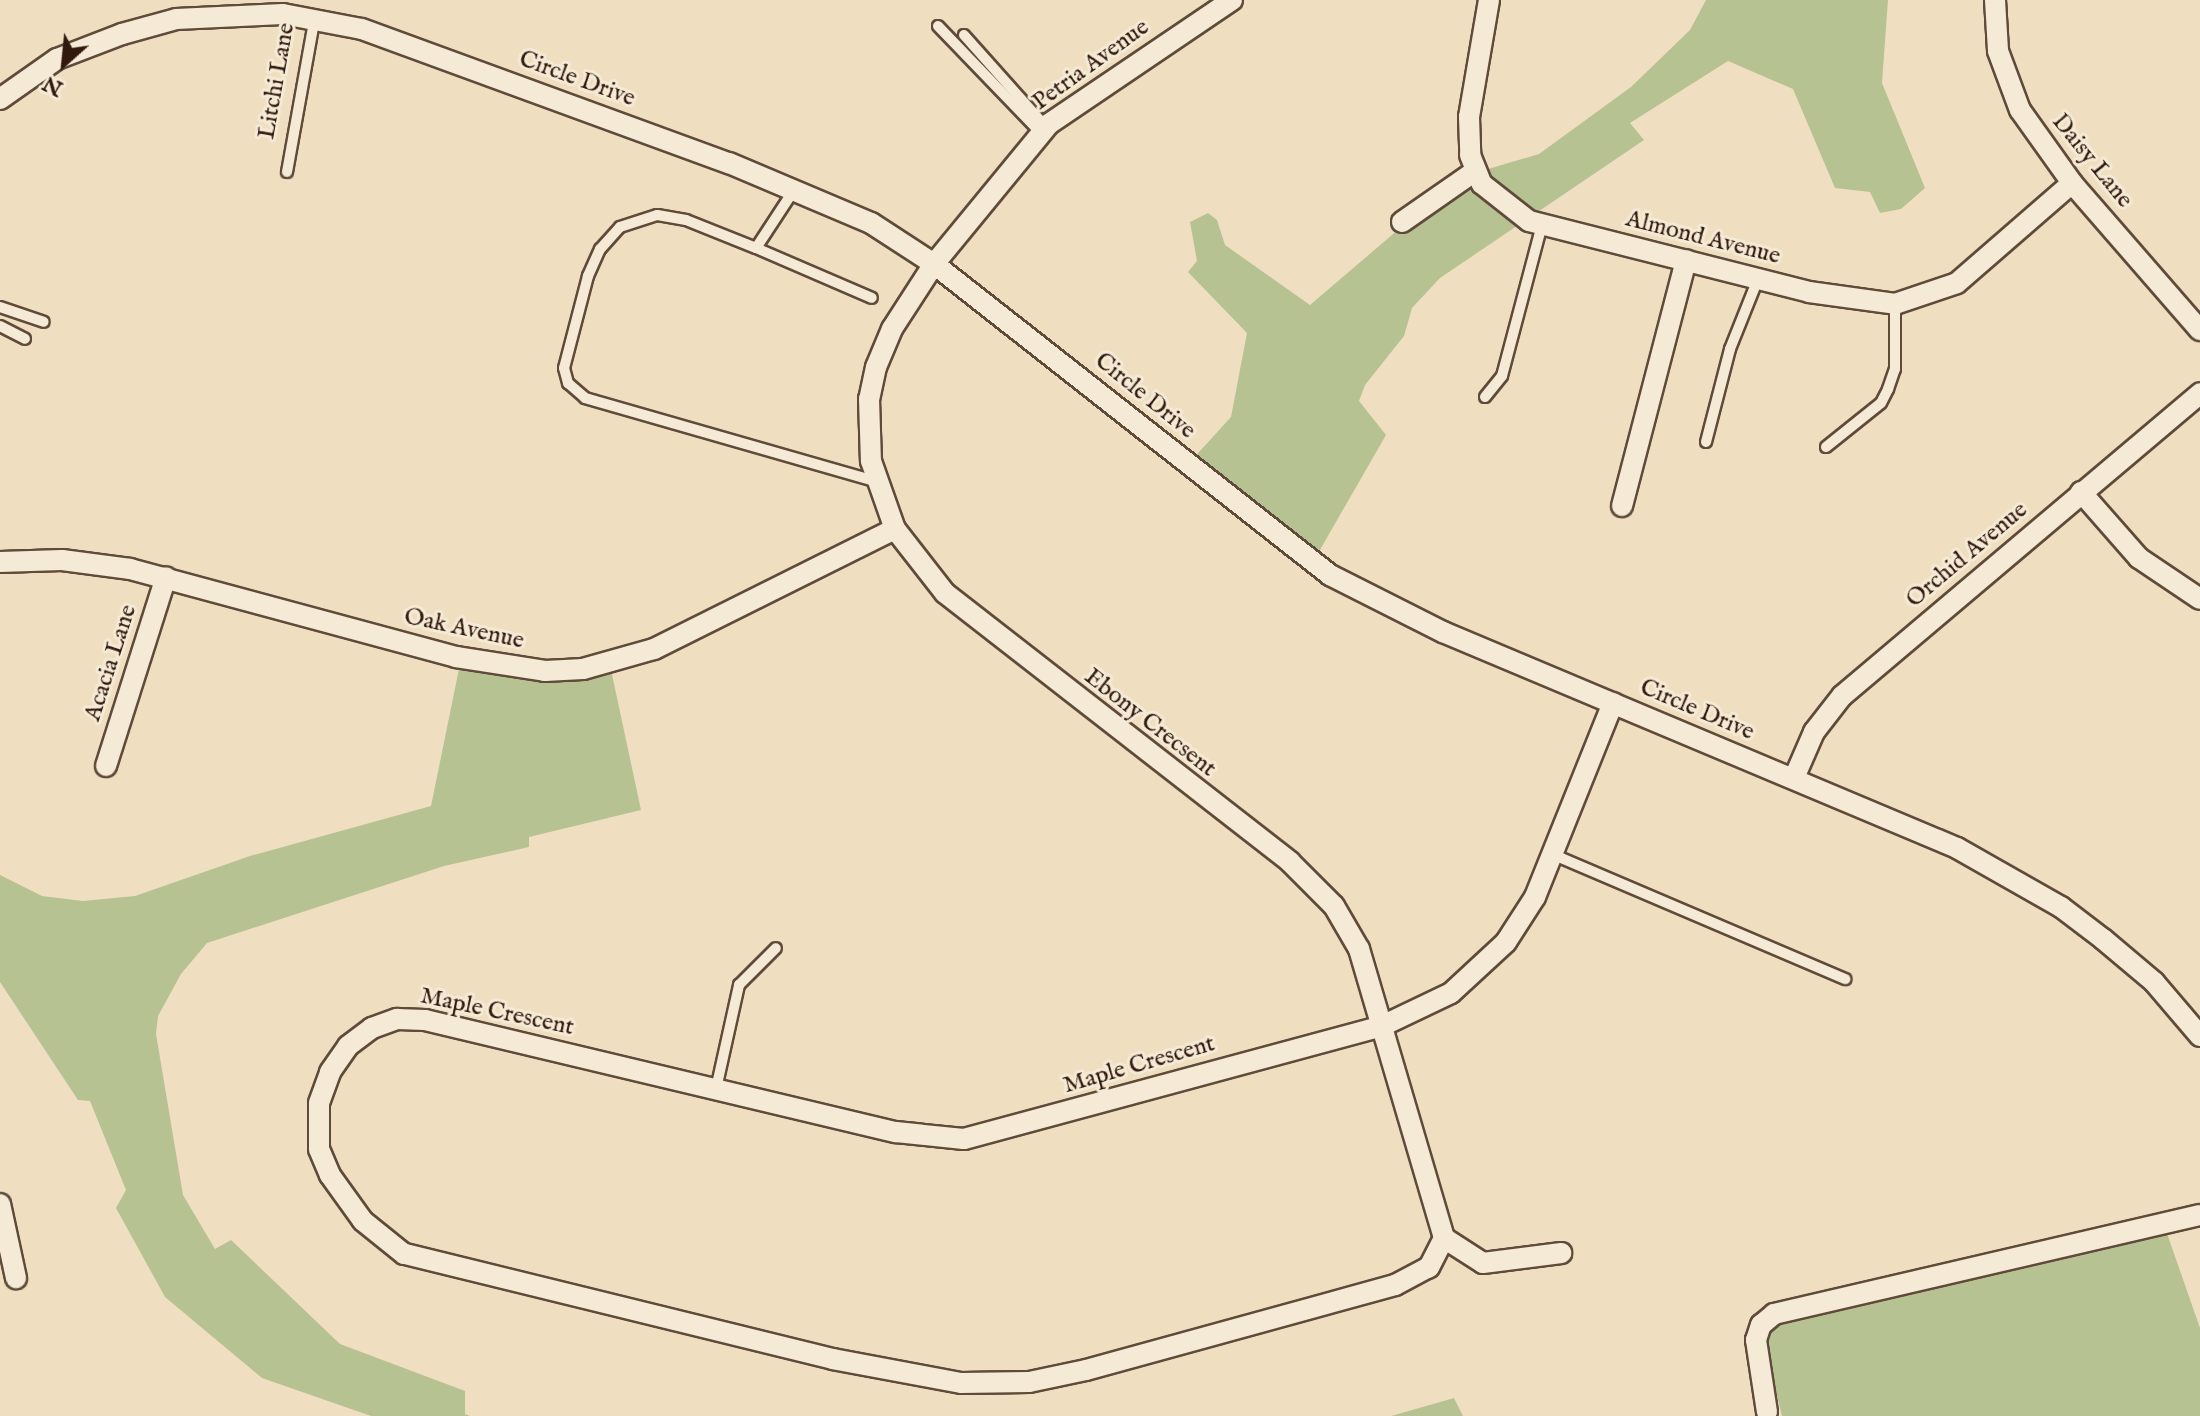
<!DOCTYPE html>
<style>
body{margin:0}
#map{position:relative;width:2200px;height:1416px;overflow:hidden;background:#efdfc0;font-family:"IM FELL English",serif}
div>[style]{position:absolute}
.green>*{inset:0;background:#b7c293}
.roads{filter:drop-shadow(2px 0 #604a3a) drop-shadow(-2px 0 #604a3a) drop-shadow(0 2px #604a3a) drop-shadow(0 -2px #604a3a)}
.lane>*{height:10px;margin:-5px;padding:0 5px;transform-origin:5px;border-radius:5px;background:#f5ead6}
.street>*{height:20px;margin:-10px;padding:0 10px;transform-origin:10px;border-radius:10px;background:#f5ead6}
span{translate:-50% -50%;white-space:nowrap;text-align:center;line-height:1.15;-webkit-text-stroke:6px #f5ead6;paint-order:stroke}
.street-label{font-size:24px;color:#31190d}
.north{position:absolute;left:24px;top:24px;width:80px;height:80px;-webkit-text-stroke:6px #f5ead6;paint-order:stroke;rotate:207deg;font-size:22px;font-weight:700;line-height:32px;text-align:center;color:#31190d}
.north::after{content:'';display:block;margin:auto;width:28px;height:36px;background:#31190d;clip-path:polygon(50% 0,100% 100%,50% 72%,0 100%)}
</style>
<div id="map">
<div class="green">
<i style="clip-path:polygon(1706px 0,1888px 0,1882px 83px,1925px 188px,1901px 209px,1880px 213px,1870px 192px,1835px 188px,1793px 89px,1728px 61px,1630px 123px,1644px 140px,1440px 278px,1412px 308px,1404px 336px,1365px 385px,1359px 401px,1386px 435px,1313px 562px,1189px 463px,1231px 417px,1247px 333px,1188px 272px,1197px 261px,1190px 222px,1208px 213px,1217px 220px,1225px 245px,1310px 305px,1406px 223px,1478px 172px,1539px 154px,1631px 87px,1690px 30px)"></i>
<i style="clip-path:polygon(461px 659px,610px 665px,641px 810px,529px 837px,529px 847px,444px 866px,207px 943px,181px 974px,158px 1016px,156px 1034px,183px 1195px,215px 1249px,231px 1240px,340px 1344px,465px 1391px,465px 1414px,470px 1416px,371px 1416px,262px 1378px,165px 1297px,116px 1208px,126px 1190px,90px 1101px,78px 1100px,0 982px,0 875px,42px 896px,83px 901px,135px 896px,250px 856px,431px 806px)"></i>
<i style="clip-path:polygon(2163px 1222px,2200px 1328px,2200px 1416px,1782px 1416px,1757px 1314px)"></i>
<i style="clip-path:polygon(1454px 1398px,1463px 1416px,1391px 1416px)"></i>
</div>
<div class="roads">
<div class="lane">
<i style="left:938px;top:26px;width:149px;rotate:46.1deg"></i>
<i style="left:964px;top:35px;width:123px;rotate:48.3deg"></i>
<i style="left:287px;top:172px;width:158px;rotate:-79.8deg"></i>
<i style="left:794px;top:190px;width:69px;rotate:123.2deg"></i>
<i style="left:756px;top:248px;width:75px;rotate:-158.2deg"></i>
<i style="left:686px;top:220px;width:29px;rotate:-170deg"></i>
<i style="left:657px;top:215px;width:39px;rotate:162deg"></i>
<i style="left:620px;top:227px;width:30px;rotate:132deg"></i>
<i style="left:600px;top:249px;width:30px;rotate:114deg"></i>
<i style="left:588px;top:276px;width:95px;rotate:104.6deg"></i>
<i style="left:564px;top:368px;width:16px;rotate:75deg"></i>
<i style="left:568px;top:383px;width:23px;rotate:41deg"></i>
<i style="left:585px;top:398px;width:304px;rotate:16deg"></i>
<i style="left:756px;top:248px;width:126px;rotate:23.3deg"></i>
<i style="left:0;top:307px;width:46px;rotate:18.8deg"></i>
<i style="left:0;top:326px;width:28px;rotate:27deg"></i>
<i style="left:1485px;top:397px;width:27px;rotate:-51deg"></i>
<i style="left:1502px;top:376px;width:156px;rotate:-75.2deg"></i>
<i style="left:1706px;top:442px;width:96px;rotate:-75.5deg"></i>
<i style="left:1730px;top:349px;width:75px;rotate:-68.2deg"></i>
<i style="left:1826px;top:447px;width:70px;rotate:-38.7deg"></i>
<i style="left:1881px;top:403px;width:16px;rotate:-63deg"></i>
<i style="left:1888px;top:389px;width:21px;rotate:-71deg"></i>
<i style="left:1895px;top:369px;width:65px;rotate:-90deg"></i>
<i style="left:1552px;top:854px;width:319px;rotate:23.1deg"></i>
<i style="left:716px;top:1089px;width:107px;rotate:-77.5deg"></i>
<i style="left:739px;top:985px;width:52px;rotate:-45deg"></i>
</div>
<div class="street">
<i style="left:1232px;top:0;width:221px;rotate:145.9deg"></i>
<i style="left:1049px;top:124px;width:181px;rotate:129.4deg"></i>
<i style="left:934px;top:264px;width:77px;rotate:122.9deg"></i>
<i style="left:892px;top:329px;width:41px;rotate:112.8deg"></i>
<i style="left:876px;top:367px;width:33px;rotate:102deg"></i>
<i style="left:869px;top:399px;width:62px;rotate:88.2deg"></i>
<i style="left:871px;top:461px;width:72px;rotate:70.6deg"></i>
<i style="left:895px;top:529px;width:81px;rotate:52deg"></i>
<i style="left:945px;top:593px;width:437px;rotate:37.9deg"></i>
<i style="left:1290px;top:862px;width:62px;rotate:45deg"></i>
<i style="left:1334px;top:906px;width:50px;rotate:59.8deg"></i>
<i style="left:1359px;top:949px;width:301px;rotate:73.6deg"></i>
<i style="left:1444px;top:1238px;width:46px;rotate:32.7deg"></i>
<i style="left:1483px;top:1263px;width:79px;rotate:-7.3deg"></i>
<i style="left:1489px;top:0;width:119px;rotate:99.7deg"></i>
<i style="left:1469px;top:117px;width:38px;rotate:88deg"></i>
<i style="left:1470px;top:155px;width:31px;rotate:68deg"></i>
<i style="left:1482px;top:184px;width:60px;rotate:38.2deg"></i>
<i style="left:1529px;top:221px;width:289px;rotate:14.2deg"></i>
<i style="left:1809px;top:292px;width:87px;rotate:7.9deg"></i>
<i style="left:1895px;top:304px;width:65px;rotate:-18.7deg"></i>
<i style="left:1957px;top:283px;width:152px;rotate:-41deg"></i>
<i style="left:1995px;top:0;width:51px;rotate:86.6deg"></i>
<i style="left:1998px;top:51px;width:63px;rotate:69.6deg"></i>
<i style="left:2020px;top:110px;width:90px;rotate:54.5deg"></i>
<i style="left:2072px;top:183px;width:195px;rotate:49deg"></i>
<i style="left:0;top:99px;width:70px;rotate:-35.1deg"></i>
<i style="left:57px;top:59px;width:70px;rotate:-21deg"></i>
<i style="left:122px;top:34px;width:56px;rotate:-15.5deg"></i>
<i style="left:176px;top:19px;width:107px;rotate:-2.7deg"></i>
<i style="left:283px;top:14px;width:80px;rotate:10.8deg"></i>
<i style="left:362px;top:29px;width:391px;rotate:20.1deg"></i>
<i style="left:729px;top:163px;width:154px;rotate:22.9deg"></i>
<i style="left:871px;top:223px;width:75px;rotate:33.1deg"></i>
<i style="left:934px;top:264px;width:504px;rotate:38.14deg"></i>
<i style="left:1330px;top:575px;width:127px;rotate:26.8deg"></i>
<i style="left:1443px;top:632px;width:558px;rotate:22.79deg"></i>
<i style="left:1957px;top:848px;width:120px;rotate:29.6deg"></i>
<i style="left:2061px;top:907px;width:53px;rotate:37.3deg"></i>
<i style="left:2103px;top:939px;width:67px;rotate:40.1deg"></i>
<i style="left:2154px;top:982px;width:71px;rotate:49.6deg"></i>
<i style="left:1402px;top:222px;width:89px;rotate:-34.9deg"></i>
<i style="left:2081px;top:492px;width:88px;rotate:48.7deg"></i>
<i style="left:2139px;top:558px;width:73px;rotate:33.9deg"></i>
<i style="left:1622px;top:506px;width:254px;rotate:-75.4deg"></i>
<i style="left:0;top:562px;width:62px;rotate:-1.8deg"></i>
<i style="left:62px;top:560px;width:69px;rotate:7.5deg"></i>
<i style="left:130px;top:569px;width:338px;rotate:15.1deg"></i>
<i style="left:456px;top:657px;width:90px;rotate:8.9deg"></i>
<i style="left:545px;top:671px;width:38px;rotate:-3deg"></i>
<i style="left:583px;top:669px;width:74px;rotate:-15.7deg"></i>
<i style="left:654px;top:649px;width:269px;rotate:-26.5deg"></i>
<i style="left:106px;top:766px;width:198px;rotate:-72.4deg"></i>
<i style="left:1794px;top:778px;width:50px;rotate:-66.5deg"></i>
<i style="left:1814px;top:732px;width:46px;rotate:-52.1deg"></i>
<i style="left:1842px;top:696px;width:469px;rotate:-40.2deg"></i>
<i style="left:0;top:1204px;width:76px;rotate:77.8deg"></i>
<i style="left:1444px;top:1238px;width:33px;rotate:117deg"></i>
<i style="left:1429px;top:1267px;width:38px;rotate:152deg"></i>
<i style="left:1395px;top:1285px;width:320px;rotate:164.6deg"></i>
<i style="left:1086px;top:1370px;width:58px;rotate:168.1deg"></i>
<i style="left:1029px;top:1382px;width:68px;rotate:179.2deg"></i>
<i style="left:961px;top:1383px;width:130px;rotate:-169.4deg"></i>
<i style="left:833px;top:1359px;width:442px;rotate:-166.2deg"></i>
<i style="left:404px;top:1254px;width:53px;rotate:-141.2deg"></i>
<i style="left:363px;top:1221px;width:57px;rotate:-125.7deg"></i>
<i style="left:330px;top:1175px;width:28px;rotate:-113deg"></i>
<i style="left:319px;top:1149px;width:46px;rotate:-90deg"></i>
<i style="left:319px;top:1103px;width:33px;rotate:-70deg"></i>
<i style="left:330px;top:1072px;width:32px;rotate:-55deg"></i>
<i style="left:348px;top:1046px;width:30px;rotate:-37deg"></i>
<i style="left:372px;top:1028px;width:27px;rotate:-20deg"></i>
<i style="left:397px;top:1019px;width:28px;rotate:2deg"></i>
<i style="left:425px;top:1020px;width:484px;rotate:13.4deg"></i>
<i style="left:896px;top:1132px;width:68px;rotate:5.9deg"></i>
<i style="left:964px;top:1139px;width:433px;rotate:-15.1deg"></i>
<i style="left:1382px;top:1026px;width:76px;rotate:-25.6deg"></i>
<i style="left:1451px;top:993px;width:75px;rotate:-42.8deg"></i>
<i style="left:1506px;top:942px;width:54px;rotate:-57.2deg"></i>
<i style="left:1535px;top:897px;width:209px;rotate:-68.1deg"></i>
<i style="left:1767px;top:1412px;width:73px;rotate:-98.7deg"></i>
<i style="left:1756px;top:1340px;width:16px;rotate:-72deg"></i>
<i style="left:1761px;top:1325px;width:17px;rotate:-40deg"></i>
<i style="left:1774px;top:1314px;width:437px;rotate:-13.1deg"></i>
</div>
</div>
<div class="street-label">
<span style="left:1091px;top:65px;rotate:-36deg">Petria Avenue</span>
<span style="left:577px;top:79px;rotate:20deg">Circle Drive</span>
<span style="left:277px;top:81px;rotate:-80deg">Litchi Lane</span>
<span style="left:2092px;top:161px;rotate:51deg">Daisy Lane</span>
<span style="left:1703px;top:238px;rotate:14deg">Almond Avenue</span>
<span style="left:1145px;top:396px;rotate:39deg">Circle Drive</span>
<span style="left:1967px;top:555px;rotate:-40deg">Orchid Avenue</span>
<span style="left:464px;top:629px;rotate:12deg">Oak Avenue</span>
<span style="left:111px;top:663px;rotate:-72deg">Acacia Lane</span>
<span style="left:1697px;top:710px;rotate:23deg">Circle Drive</span>
<span style="left:1150px;top:723px;rotate:38deg">Ebony Crecsent</span>
<span style="left:497px;top:1012px;rotate:12deg">Maple Crescent</span>
<span style="left:1139px;top:1065px;rotate:-16deg">Maple Crescent</span>
</div>
<div class="north">N</div>
</div>
